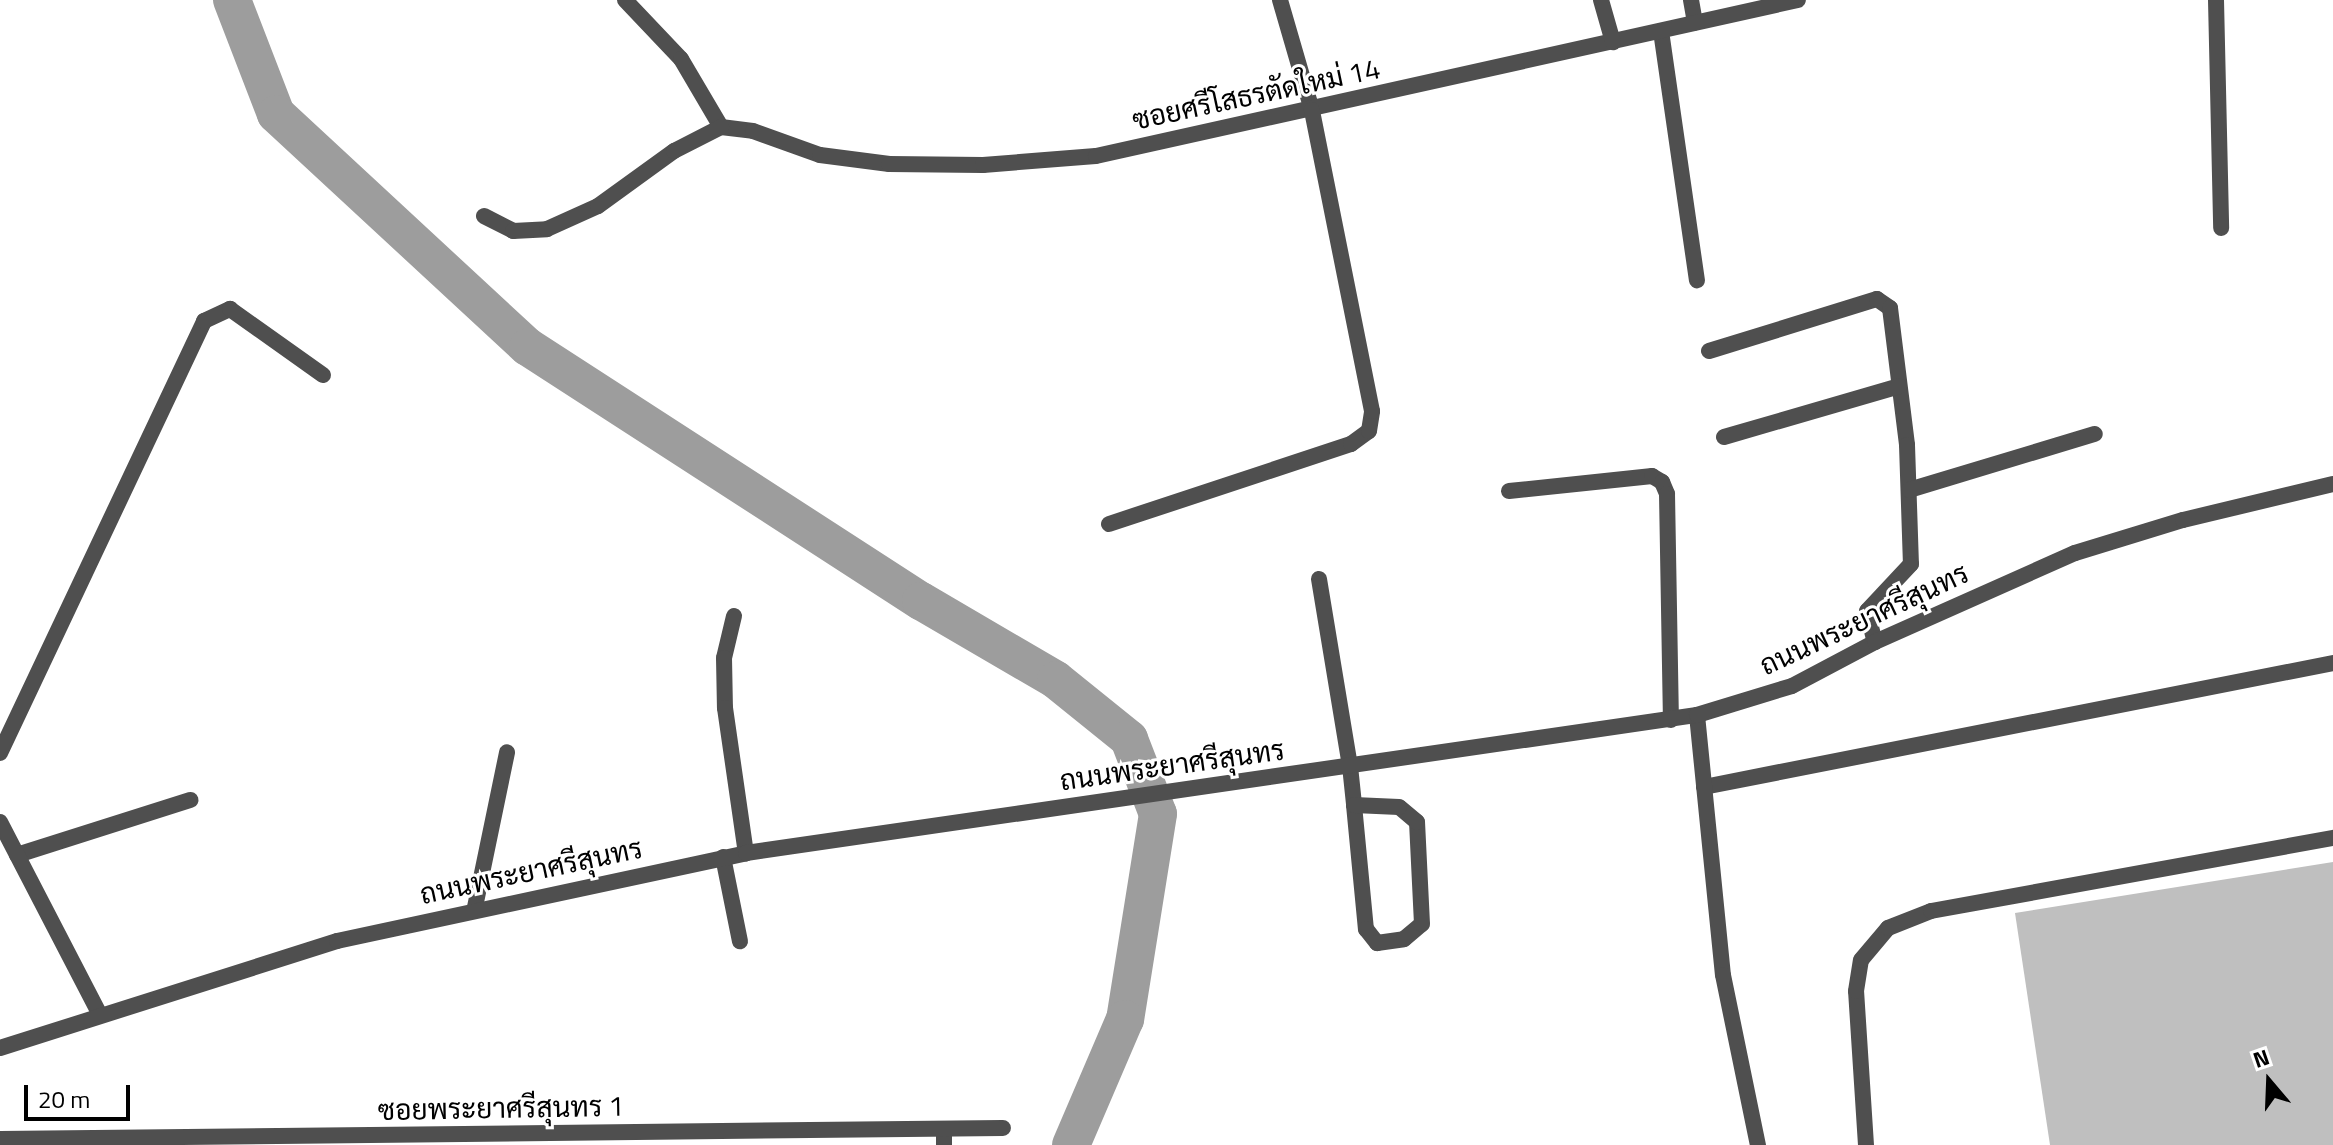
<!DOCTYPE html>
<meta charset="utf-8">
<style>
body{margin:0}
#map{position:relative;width:2333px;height:1145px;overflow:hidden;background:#fff;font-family:"Titillium Web",Sarabun,sans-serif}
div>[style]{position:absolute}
.canal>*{height:38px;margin:-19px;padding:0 19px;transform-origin:19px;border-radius:19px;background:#9d9d9d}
.building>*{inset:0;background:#bfbfbf}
.service>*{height:16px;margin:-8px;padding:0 8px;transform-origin:8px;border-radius:8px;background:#4f4f4f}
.minor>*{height:16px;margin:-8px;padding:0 8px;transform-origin:8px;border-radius:8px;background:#4f4f4f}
span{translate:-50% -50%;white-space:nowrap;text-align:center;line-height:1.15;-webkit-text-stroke:6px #fff;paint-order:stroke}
.street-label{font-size:28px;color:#000}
.north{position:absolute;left:2229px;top:1041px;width:80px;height:80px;-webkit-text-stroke:6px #fff;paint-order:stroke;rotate:341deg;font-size:22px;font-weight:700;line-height:32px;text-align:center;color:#000}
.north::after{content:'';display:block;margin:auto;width:28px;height:36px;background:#000;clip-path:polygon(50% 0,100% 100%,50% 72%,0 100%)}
.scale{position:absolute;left:24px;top:1085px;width:106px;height:36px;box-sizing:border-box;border:4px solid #000;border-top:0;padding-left:10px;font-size:24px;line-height:28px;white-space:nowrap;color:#000;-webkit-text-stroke:6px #fff;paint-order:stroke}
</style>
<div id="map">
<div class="canal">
<i style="left:232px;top:0;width:122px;rotate:68.9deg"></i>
<i style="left:276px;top:114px;width:343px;rotate:42.8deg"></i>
<i style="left:528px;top:347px;width:468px;rotate:32.9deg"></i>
<i style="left:921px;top:601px;width:156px;rotate:30.3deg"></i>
<i style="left:1056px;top:680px;width:94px;rotate:38.9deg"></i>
<i style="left:1129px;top:739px;width:80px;rotate:68.9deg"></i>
<i style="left:1158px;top:814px;width:208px;rotate:99.1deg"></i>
<i style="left:1125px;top:1019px;width:137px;rotate:113.2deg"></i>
</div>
<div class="building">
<i style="clip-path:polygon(2333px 862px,2333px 1145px,2050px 1145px,2015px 913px)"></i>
</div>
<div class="service">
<i style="left:1280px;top:0;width:115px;rotate:73.8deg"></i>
<i style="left:1691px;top:0;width:23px;rotate:80deg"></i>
<i style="left:1661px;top:31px;width:252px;rotate:81.8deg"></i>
<i style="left:1709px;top:351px;width:176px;rotate:-17.2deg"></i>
<i style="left:1877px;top:299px;width:16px;rotate:35deg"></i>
<i style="left:1890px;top:308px;width:138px;rotate:82.9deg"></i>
<i style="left:1907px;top:445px;width:119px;rotate:88.1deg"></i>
<i style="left:1911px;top:564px;width:64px;rotate:133.1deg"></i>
<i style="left:1867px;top:611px;width:32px;rotate:76deg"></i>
<i style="left:1724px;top:437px;width:182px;rotate:-16.2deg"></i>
<i style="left:1909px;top:490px;width:194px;rotate:-16.8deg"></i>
<i style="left:1509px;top:491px;width:144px;rotate:-6deg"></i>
<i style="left:1652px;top:476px;width:12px;rotate:31deg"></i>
<i style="left:1662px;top:482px;width:13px;rotate:67deg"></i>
<i style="left:1667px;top:494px;width:226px;rotate:89deg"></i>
<i style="left:1319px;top:579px;width:190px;rotate:80.6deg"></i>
<i style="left:1350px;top:766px;width:39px;rotate:84deg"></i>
<i style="left:1354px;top:805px;width:125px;rotate:84.5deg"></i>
<i style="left:1366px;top:929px;width:18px;rotate:52deg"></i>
<i style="left:1377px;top:943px;width:27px;rotate:-8deg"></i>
<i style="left:1404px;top:939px;width:23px;rotate:-40deg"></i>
<i style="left:1422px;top:924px;width:102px;rotate:-92.8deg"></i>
<i style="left:1417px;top:822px;width:23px;rotate:-140deg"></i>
<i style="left:1399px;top:807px;width:45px;rotate:-177.5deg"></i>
<i style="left:0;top:753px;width:478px;rotate:-64.7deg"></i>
<i style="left:204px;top:321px;width:29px;rotate:-25deg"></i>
<i style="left:230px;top:309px;width:114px;rotate:35.4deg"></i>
<i style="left:1704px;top:787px;width:641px;rotate:-11.15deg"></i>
<i style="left:17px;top:855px;width:182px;rotate:-17.6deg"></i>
<i style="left:723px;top:857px;width:86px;rotate:78.6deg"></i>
<i style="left:475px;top:907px;width:158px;rotate:-78.3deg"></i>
<i style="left:944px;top:1145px;width:14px;rotate:-90deg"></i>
<i style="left:1866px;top:1145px;width:154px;rotate:-93.7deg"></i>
<i style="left:1856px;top:991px;width:31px;rotate:-81deg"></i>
<i style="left:1861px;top:960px;width:42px;rotate:-49.8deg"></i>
<i style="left:1888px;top:928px;width:46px;rotate:-21.6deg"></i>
<i style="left:1931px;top:911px;width:409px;rotate:-10.3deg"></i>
</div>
<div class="minor">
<i style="left:625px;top:0;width:81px;rotate:46.5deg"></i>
<i style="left:681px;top:59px;width:79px;rotate:59.5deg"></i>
<i style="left:721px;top:127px;width:32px;rotate:7deg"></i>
<i style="left:753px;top:131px;width:71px;rotate:19.7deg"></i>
<i style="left:820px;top:155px;width:70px;rotate:7.4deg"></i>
<i style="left:889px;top:164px;width:94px;rotate:0.6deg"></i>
<i style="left:983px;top:165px;width:113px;rotate:-4.6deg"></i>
<i style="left:1096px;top:156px;width:719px;rotate:-12.53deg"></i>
<i style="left:1601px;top:0;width:44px;rotate:74.1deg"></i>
<i style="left:2216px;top:0;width:228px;rotate:88.7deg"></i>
<i style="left:484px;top:216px;width:33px;rotate:27deg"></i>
<i style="left:513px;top:231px;width:34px;rotate:-3deg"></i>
<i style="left:547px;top:229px;width:56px;rotate:-24.3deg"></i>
<i style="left:598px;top:206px;width:94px;rotate:-35.9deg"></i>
<i style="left:674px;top:151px;width:53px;rotate:-27.1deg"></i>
<i style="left:1109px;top:524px;width:255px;rotate:-18.3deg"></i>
<i style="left:1351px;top:444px;width:22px;rotate:-36deg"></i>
<i style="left:1369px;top:431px;width:20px;rotate:-81deg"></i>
<i style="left:1372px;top:411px;width:307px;rotate:-101.3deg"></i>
<i style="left:734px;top:616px;width:43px;rotate:103.4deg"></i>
<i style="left:724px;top:658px;width:50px;rotate:88.9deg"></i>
<i style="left:725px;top:708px;width:147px;rotate:81.8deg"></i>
<i style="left:1697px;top:715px;width:261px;rotate:84.3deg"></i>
<i style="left:1723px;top:975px;width:174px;rotate:78.4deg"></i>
<i style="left:0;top:822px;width:215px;rotate:62.6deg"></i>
<i style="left:0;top:1048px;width:354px;rotate:-17.6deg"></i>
<i style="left:337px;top:941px;width:418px;rotate:-12.1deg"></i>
<i style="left:746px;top:853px;width:961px;rotate:-8.26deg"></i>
<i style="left:1697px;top:715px;width:99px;rotate:-17deg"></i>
<i style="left:1792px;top:686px;width:94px;rotate:-27.9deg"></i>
<i style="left:1875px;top:642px;width:219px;rotate:-24deg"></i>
<i style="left:2075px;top:553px;width:113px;rotate:-17deg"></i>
<i style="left:2183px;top:520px;width:154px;rotate:-13.5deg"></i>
<i style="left:0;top:1139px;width:1003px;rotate:-0.63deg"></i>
</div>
<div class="street-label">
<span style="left:1256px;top:94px;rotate:-12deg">ซอยศรีโสธรตัดใหม่ 14</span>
<span style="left:1864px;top:619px;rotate:-25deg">ถนนพระยาศรีสุนทร</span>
<span style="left:1172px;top:765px;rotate:-8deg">ถนนพระยาศรีสุนทร</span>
<span style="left:531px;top:871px;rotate:-12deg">ถนนพระยาศรีสุนทร</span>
<span style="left:501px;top:1108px;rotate:-1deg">ซอยพระยาศรีสุนทร 1</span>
</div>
<div class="north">N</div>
<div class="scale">20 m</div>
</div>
